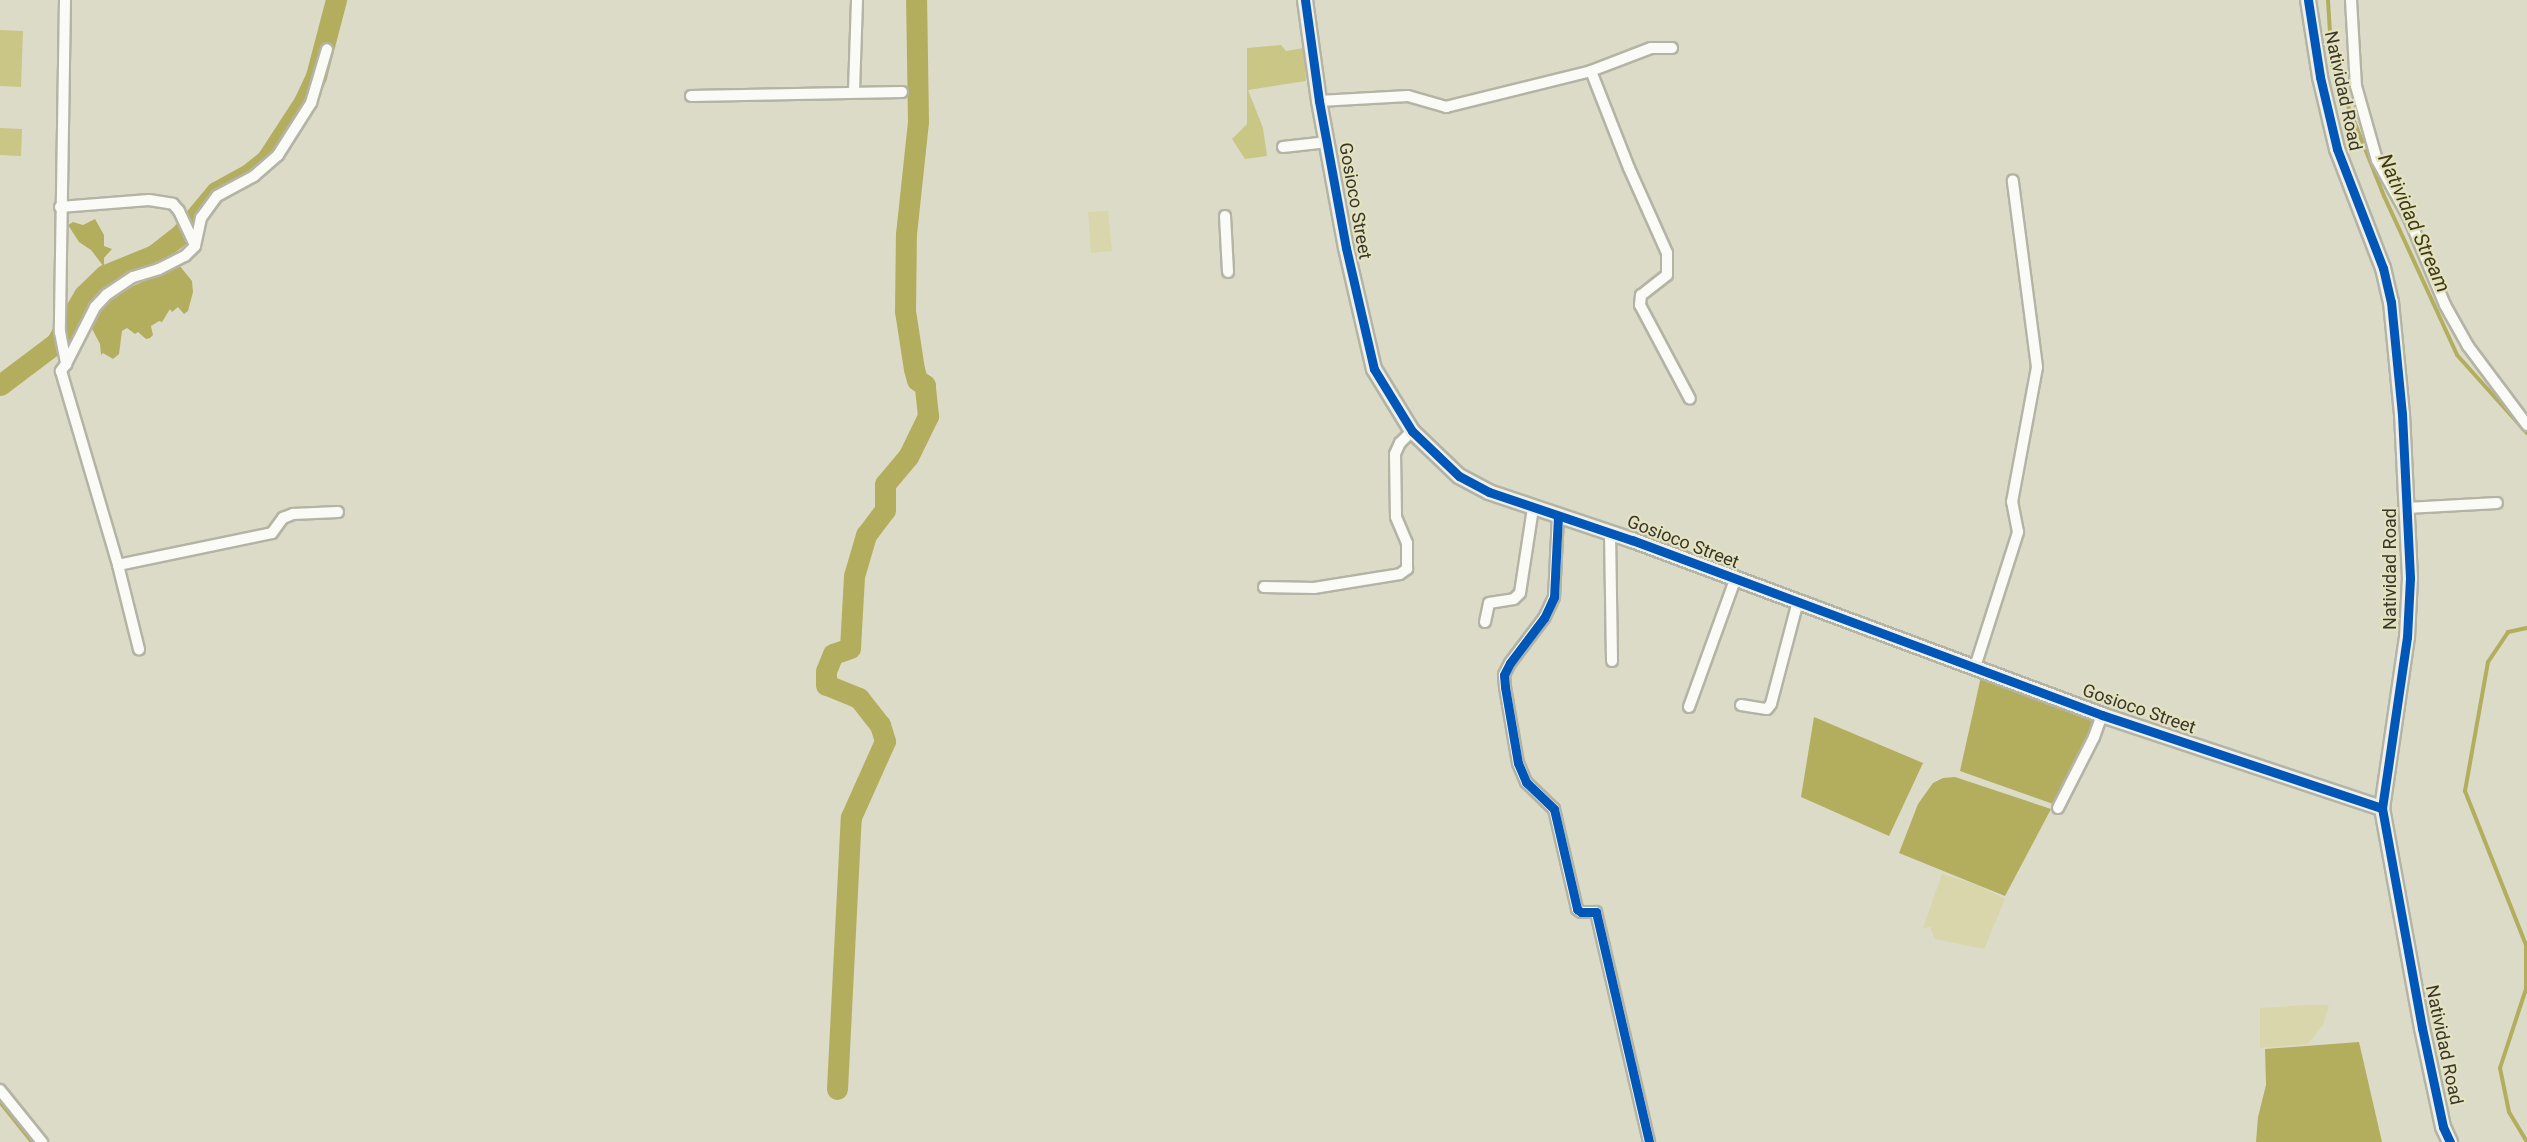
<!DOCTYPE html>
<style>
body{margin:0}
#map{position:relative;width:2527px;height:1142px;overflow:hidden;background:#dcdbc8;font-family:Roboto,sans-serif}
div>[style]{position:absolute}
.green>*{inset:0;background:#d9d6ab}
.forest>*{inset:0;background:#cac685}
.water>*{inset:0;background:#b3ae5e}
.stream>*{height:4px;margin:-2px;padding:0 2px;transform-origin:2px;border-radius:2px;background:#b3ae5e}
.river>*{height:21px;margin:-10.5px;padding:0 10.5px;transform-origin:10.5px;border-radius:10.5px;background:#b3ae5e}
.roads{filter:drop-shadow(2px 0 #b4b4a5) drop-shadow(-2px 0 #b4b4a5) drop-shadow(0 2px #b4b4a5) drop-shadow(0 -2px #b4b4a5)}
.street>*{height:10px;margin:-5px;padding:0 5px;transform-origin:5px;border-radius:5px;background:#fafaf7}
.secondary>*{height:14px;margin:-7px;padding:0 7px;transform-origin:7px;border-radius:7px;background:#f0efea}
.cycleway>*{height:9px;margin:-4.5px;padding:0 4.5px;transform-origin:4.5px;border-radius:4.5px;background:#0057b8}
span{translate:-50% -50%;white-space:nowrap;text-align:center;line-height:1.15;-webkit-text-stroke:4.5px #e4e2c0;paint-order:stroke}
.street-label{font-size:18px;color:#373629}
.water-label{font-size:20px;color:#3e3a0f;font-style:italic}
</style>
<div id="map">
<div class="green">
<i style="clip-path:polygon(1108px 211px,1112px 251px,1091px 253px,1088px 212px)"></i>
<i style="clip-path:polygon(1942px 874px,1977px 885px,2005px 899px,1984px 949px,1935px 939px,1930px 927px,1923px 928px)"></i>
<i style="clip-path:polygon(2305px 1005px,2329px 1005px,2323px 1025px,2308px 1044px,2260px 1048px,2260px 1008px)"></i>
</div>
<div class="forest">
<i style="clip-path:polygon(0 30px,23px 31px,21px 87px,0 86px)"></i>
<i style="clip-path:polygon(1281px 45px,1286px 51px,1304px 48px,1306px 81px,1248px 90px,1263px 128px,1267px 156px,1245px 159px,1232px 139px,1247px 124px,1247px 48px)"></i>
<i style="clip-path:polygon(0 128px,22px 129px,21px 156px,0 155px)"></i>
</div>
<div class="water">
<i style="clip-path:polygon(95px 219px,104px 235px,104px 246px,112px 249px,104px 258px,104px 267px,91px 250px,79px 242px,68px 225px,73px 222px,83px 225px)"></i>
<i style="clip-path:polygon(179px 265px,192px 281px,193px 292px,188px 311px,184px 314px,178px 307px,172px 312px,170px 309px,162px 322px,159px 321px,151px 326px,153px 335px,150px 338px,146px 339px,138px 332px,135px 334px,127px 328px,122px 331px,119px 354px,113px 359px,103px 353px,101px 355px,100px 344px,90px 325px,99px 310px,118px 293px)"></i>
<i style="clip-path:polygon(1982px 672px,2098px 719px,2056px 805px,1960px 771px)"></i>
<i style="clip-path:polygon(1814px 717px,1923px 763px,1889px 836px,1801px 797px)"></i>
<i style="clip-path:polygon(1955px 777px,2051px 809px,2005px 896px,1899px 853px,1918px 804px,1933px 783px,1943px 778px)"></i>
<i style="clip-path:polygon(2359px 1042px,2382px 1142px,2256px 1142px,2258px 1117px,2266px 1085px,2265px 1049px)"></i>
</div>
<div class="stream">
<i style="left:2328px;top:0;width:66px;rotate:86.5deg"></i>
<i style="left:2332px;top:66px;width:140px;rotate:68.2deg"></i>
<i style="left:2384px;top:196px;width:175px;rotate:65.3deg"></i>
<i style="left:2457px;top:355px;width:105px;rotate:48.1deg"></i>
<i style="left:0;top:1102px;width:51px;rotate:51.3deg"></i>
<i style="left:2527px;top:1142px;width:35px;rotate:-121deg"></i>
<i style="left:2509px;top:1112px;width:45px;rotate:-101.6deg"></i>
<i style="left:2500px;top:1068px;width:83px;rotate:-71.8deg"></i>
<i style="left:2526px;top:989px;width:44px;rotate:-90deg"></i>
<i style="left:2526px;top:945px;width:166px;rotate:-111.6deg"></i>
<i style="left:2465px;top:791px;width:131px;rotate:-79.9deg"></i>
<i style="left:2488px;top:662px;width:36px;rotate:-56deg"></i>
<i style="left:2508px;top:632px;width:19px;rotate:-12deg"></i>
</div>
<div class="river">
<i style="left:0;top:385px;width:70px;rotate:-36.9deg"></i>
<i style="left:56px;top:343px;width:56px;rotate:-59.7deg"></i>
<i style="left:84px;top:295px;width:29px;rotate:-44deg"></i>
<i style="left:105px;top:275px;width:53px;rotate:-22.2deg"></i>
<i style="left:154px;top:255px;width:34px;rotate:-38deg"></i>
<i style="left:181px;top:234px;width:55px;rotate:-50.2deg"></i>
<i style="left:216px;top:192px;width:39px;rotate:-29deg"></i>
<i style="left:250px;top:173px;width:22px;rotate:-39deg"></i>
<i style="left:267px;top:159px;width:68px;rotate:-57deg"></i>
<i style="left:304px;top:102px;width:29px;rotate:-65deg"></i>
<i style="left:316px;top:76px;width:79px;rotate:-75.3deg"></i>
<i style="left:837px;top:1089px;width:272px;rotate:-87.1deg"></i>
<i style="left:851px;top:817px;width:83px;rotate:-65.9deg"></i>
<i style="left:885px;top:741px;width:17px;rotate:-107deg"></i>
<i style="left:880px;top:725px;width:34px;rotate:-128deg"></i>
<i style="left:859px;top:698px;width:35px;rotate:-158deg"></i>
<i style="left:826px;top:685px;width:14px;rotate:-90deg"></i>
<i style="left:826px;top:671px;width:18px;rotate:-68deg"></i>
<i style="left:833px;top:654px;width:18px;rotate:-19deg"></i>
<i style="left:850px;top:648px;width:72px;rotate:-86.8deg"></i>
<i style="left:854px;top:576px;width:43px;rotate:-73.7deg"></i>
<i style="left:866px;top:535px;width:31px;rotate:-53deg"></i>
<i style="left:885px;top:510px;width:26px;rotate:-90deg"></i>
<i style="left:885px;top:484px;width:35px;rotate:-50deg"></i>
<i style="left:908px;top:457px;width:46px;rotate:-64deg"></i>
<i style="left:928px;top:416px;width:31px;rotate:-96deg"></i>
<i style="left:925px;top:385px;width:9px;rotate:-148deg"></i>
<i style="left:917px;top:380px;width:11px;rotate:-105deg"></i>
<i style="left:914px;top:369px;width:59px;rotate:-98.8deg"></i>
<i style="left:905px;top:311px;width:77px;rotate:-89.3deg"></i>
<i style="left:906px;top:234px;width:114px;rotate:-83.9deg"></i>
<i style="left:918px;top:121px;width:121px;rotate:-90.9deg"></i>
</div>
<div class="roads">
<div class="street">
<i style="left:65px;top:0;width:332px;rotate:90.9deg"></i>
<i style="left:60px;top:332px;width:33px;rotate:79deg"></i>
<i style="left:66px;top:364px;width:9px;rotate:126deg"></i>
<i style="left:61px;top:371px;width:202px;rotate:73.6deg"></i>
<i style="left:118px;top:565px;width:87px;rotate:76deg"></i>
<i style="left:2351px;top:0;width:86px;rotate:86.7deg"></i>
<i style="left:2356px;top:86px;width:77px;rotate:74.2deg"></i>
<i style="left:2377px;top:160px;width:66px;rotate:61.1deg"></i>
<i style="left:2409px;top:218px;width:94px;rotate:67.5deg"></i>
<i style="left:2445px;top:305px;width:47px;rotate:60.7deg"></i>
<i style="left:2468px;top:346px;width:99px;rotate:53.2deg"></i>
<i style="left:1672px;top:48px;width:21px;rotate:180deg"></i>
<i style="left:1651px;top:48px;width:64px;rotate:159deg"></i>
<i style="left:1591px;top:71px;width:104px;rotate:68.6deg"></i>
<i style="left:1629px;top:168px;width:93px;rotate:65.9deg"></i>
<i style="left:1667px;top:253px;width:22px;rotate:90deg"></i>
<i style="left:1667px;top:275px;width:33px;rotate:142deg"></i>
<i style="left:1641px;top:295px;width:10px;rotate:96deg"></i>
<i style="left:1640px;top:305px;width:106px;rotate:62deg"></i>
<i style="left:854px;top:91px;width:91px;rotate:-88.1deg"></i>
<i style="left:691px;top:96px;width:211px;rotate:-1.1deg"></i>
<i style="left:1319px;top:101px;width:89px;rotate:-3.2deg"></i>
<i style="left:1408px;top:96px;width:40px;rotate:16deg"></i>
<i style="left:1446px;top:107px;width:149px;rotate:-13.9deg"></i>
<i style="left:1283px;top:147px;width:45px;rotate:-6.3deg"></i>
<i style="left:60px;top:207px;width:89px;rotate:-4.5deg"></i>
<i style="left:149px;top:200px;width:24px;rotate:9deg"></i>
<i style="left:173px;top:204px;width:9px;rotate:49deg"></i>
<i style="left:179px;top:211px;width:38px;rotate:65deg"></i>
<i style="left:1225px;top:216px;width:56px;rotate:86.9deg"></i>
<i style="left:66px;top:364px;width:64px;rotate:-63deg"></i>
<i style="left:95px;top:307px;width:16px;rotate:-47deg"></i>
<i style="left:106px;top:295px;width:32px;rotate:-34deg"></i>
<i style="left:133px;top:277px;width:27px;rotate:-17deg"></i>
<i style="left:159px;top:269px;width:29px;rotate:-27deg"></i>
<i style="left:185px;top:256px;width:14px;rotate:-45deg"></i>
<i style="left:195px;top:246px;width:29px;rotate:-78deg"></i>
<i style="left:201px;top:218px;width:27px;rotate:-54deg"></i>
<i style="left:217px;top:196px;width:42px;rotate:-28.4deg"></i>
<i style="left:254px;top:176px;width:32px;rotate:-41deg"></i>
<i style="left:278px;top:155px;width:62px;rotate:-57.6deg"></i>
<i style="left:311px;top:103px;width:56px;rotate:-73.5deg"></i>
<i style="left:2407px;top:508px;width:90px;rotate:-3.2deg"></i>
<i style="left:1558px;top:516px;width:81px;rotate:92.8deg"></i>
<i style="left:1554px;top:597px;width:23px;rotate:115deg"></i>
<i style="left:1544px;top:618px;width:56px;rotate:127.1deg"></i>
<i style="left:1510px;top:663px;width:13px;rotate:117deg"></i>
<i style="left:1504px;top:675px;width:12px;rotate:85deg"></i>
<i style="left:1505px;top:687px;width:77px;rotate:80.3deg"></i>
<i style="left:1518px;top:763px;width:21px;rotate:67deg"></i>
<i style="left:1526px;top:782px;width:39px;rotate:44deg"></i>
<i style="left:1554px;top:809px;width:103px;rotate:77deg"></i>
<i style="left:1577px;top:909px;width:5px;rotate:37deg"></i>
<i style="left:1581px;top:912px;width:15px"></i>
<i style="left:1596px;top:912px;width:236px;rotate:77deg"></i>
<i style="left:1610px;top:532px;width:129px;rotate:89.1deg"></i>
<i style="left:118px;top:565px;width:157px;rotate:-11.7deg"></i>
<i style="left:272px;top:533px;width:19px;rotate:-54deg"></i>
<i style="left:283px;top:518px;width:11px;rotate:-22deg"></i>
<i style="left:293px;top:514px;width:45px;rotate:-2.5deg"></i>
<i style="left:1264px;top:587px;width:50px;rotate:1.1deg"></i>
<i style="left:1314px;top:588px;width:87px;rotate:-9.2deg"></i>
<i style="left:1400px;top:574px;width:9px;rotate:-36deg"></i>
<i style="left:1407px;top:569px;width:26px;rotate:-90deg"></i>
<i style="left:1407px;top:543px;width:28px;rotate:-113deg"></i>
<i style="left:1396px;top:517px;width:63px;rotate:-90.9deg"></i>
<i style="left:1395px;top:454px;width:12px;rotate:-66deg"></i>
<i style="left:1400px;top:443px;width:17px;rotate:-45deg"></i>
<i style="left:1485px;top:622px;width:19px;rotate:-78deg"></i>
<i style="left:1489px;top:603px;width:25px;rotate:-9deg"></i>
<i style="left:1514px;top:599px;width:8px;rotate:-45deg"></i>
<i style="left:1520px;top:593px;width:86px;rotate:-81.3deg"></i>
<i style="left:1975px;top:667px;width:142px;rotate:-72.3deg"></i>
<i style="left:2018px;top:532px;width:31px;rotate:-101deg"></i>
<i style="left:2012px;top:502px;width:137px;rotate:-79.5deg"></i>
<i style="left:2037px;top:367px;width:188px;rotate:-97.4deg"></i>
<i style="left:1741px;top:705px;width:26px;rotate:9deg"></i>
<i style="left:1767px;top:709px;width:6px;rotate:-51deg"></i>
<i style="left:1771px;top:704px;width:106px;rotate:-75.3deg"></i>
<i style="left:1689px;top:707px;width:135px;rotate:-70.1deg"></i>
<i style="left:2058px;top:808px;width:80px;rotate:-63.1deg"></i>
<i style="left:2094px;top:737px;width:23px;rotate:-70deg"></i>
<i style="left:0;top:1090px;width:67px;rotate:51.1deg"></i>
</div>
<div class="secondary">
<i style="left:1305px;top:0;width:102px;rotate:82.1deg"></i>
<i style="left:1319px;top:101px;width:149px;rotate:79.6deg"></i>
<i style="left:1346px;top:248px;width:124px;rotate:77deg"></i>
<i style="left:1374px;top:369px;width:73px;rotate:58.5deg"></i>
<i style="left:1412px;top:431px;width:65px;rotate:43.8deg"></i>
<i style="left:1459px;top:476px;width:34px;rotate:28deg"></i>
<i style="left:1489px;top:492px;width:151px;rotate:18.6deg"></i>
<i style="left:1632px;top:540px;width:502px;rotate:20.42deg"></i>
<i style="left:2102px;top:715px;width:295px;rotate:18.4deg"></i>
<i style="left:2308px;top:0;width:78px;rotate:81.1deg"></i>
<i style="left:2320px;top:77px;width:74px;rotate:76.7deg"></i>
<i style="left:2337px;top:149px;width:128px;rotate:68.9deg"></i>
<i style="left:2383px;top:268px;width:35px;rotate:77deg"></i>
<i style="left:2391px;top:302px;width:113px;rotate:84.4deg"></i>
<i style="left:2402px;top:414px;width:164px;rotate:87.2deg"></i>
<i style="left:2410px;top:578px;width:59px;rotate:92.9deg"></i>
<i style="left:2407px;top:637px;width:173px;rotate:98.3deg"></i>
<i style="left:2382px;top:808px;width:224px;rotate:79.7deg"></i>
<i style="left:2422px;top:1028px;width:101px;rotate:78deg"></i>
<i style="left:2443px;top:1127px;width:17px;rotate:65deg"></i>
</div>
</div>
<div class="cycleway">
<i style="left:1305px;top:0;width:102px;rotate:82.1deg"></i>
<i style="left:1319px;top:101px;width:149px;rotate:79.6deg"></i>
<i style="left:1346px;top:248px;width:124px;rotate:77deg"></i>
<i style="left:1374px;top:369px;width:73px;rotate:58.5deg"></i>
<i style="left:1412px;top:431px;width:65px;rotate:43.8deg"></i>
<i style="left:1459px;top:476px;width:34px;rotate:28deg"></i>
<i style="left:1489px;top:492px;width:151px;rotate:18.6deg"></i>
<i style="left:1632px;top:540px;width:502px;rotate:20.42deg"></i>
<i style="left:2102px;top:715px;width:295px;rotate:18.4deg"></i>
<i style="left:2308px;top:0;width:78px;rotate:81.1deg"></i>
<i style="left:2320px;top:77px;width:74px;rotate:76.7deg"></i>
<i style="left:2337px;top:149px;width:128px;rotate:68.9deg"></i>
<i style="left:2383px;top:268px;width:35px;rotate:77deg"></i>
<i style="left:2391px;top:302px;width:113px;rotate:84.4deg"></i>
<i style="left:2402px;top:414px;width:164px;rotate:87.2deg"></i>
<i style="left:2410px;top:578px;width:59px;rotate:92.9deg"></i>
<i style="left:2407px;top:637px;width:173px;rotate:98.3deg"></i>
<i style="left:2382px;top:808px;width:224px;rotate:79.7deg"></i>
<i style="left:2422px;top:1028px;width:101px;rotate:78deg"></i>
<i style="left:2443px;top:1127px;width:17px;rotate:65deg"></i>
<i style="left:1558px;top:516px;width:81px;rotate:92.8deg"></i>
<i style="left:1554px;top:597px;width:23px;rotate:115deg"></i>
<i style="left:1544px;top:618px;width:56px;rotate:127.1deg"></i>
<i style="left:1510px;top:663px;width:13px;rotate:117deg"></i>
<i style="left:1504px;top:675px;width:12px;rotate:85deg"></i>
<i style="left:1505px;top:687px;width:77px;rotate:80.3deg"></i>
<i style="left:1518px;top:763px;width:21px;rotate:67deg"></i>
<i style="left:1526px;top:782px;width:39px;rotate:44deg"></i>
<i style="left:1554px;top:809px;width:103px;rotate:77deg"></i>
<i style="left:1577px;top:909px;width:5px;rotate:37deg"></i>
<i style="left:1581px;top:912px;width:15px"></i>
<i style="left:1596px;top:912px;width:236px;rotate:77deg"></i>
</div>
<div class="street-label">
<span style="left:2343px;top:91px;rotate:78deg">Natividad Road</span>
<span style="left:1355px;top:201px;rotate:80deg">Gosioco Street</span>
<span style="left:1683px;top:542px;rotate:21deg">Gosioco Street</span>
<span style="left:2390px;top:569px;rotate:-90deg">Natividad Road</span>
<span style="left:2139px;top:709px;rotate:19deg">Gosioco Street</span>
<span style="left:2444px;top:1045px;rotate:78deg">Natividad Road</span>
</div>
<div class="water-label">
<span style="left:2414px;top:223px;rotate:66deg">Natividad Stream</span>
</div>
</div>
